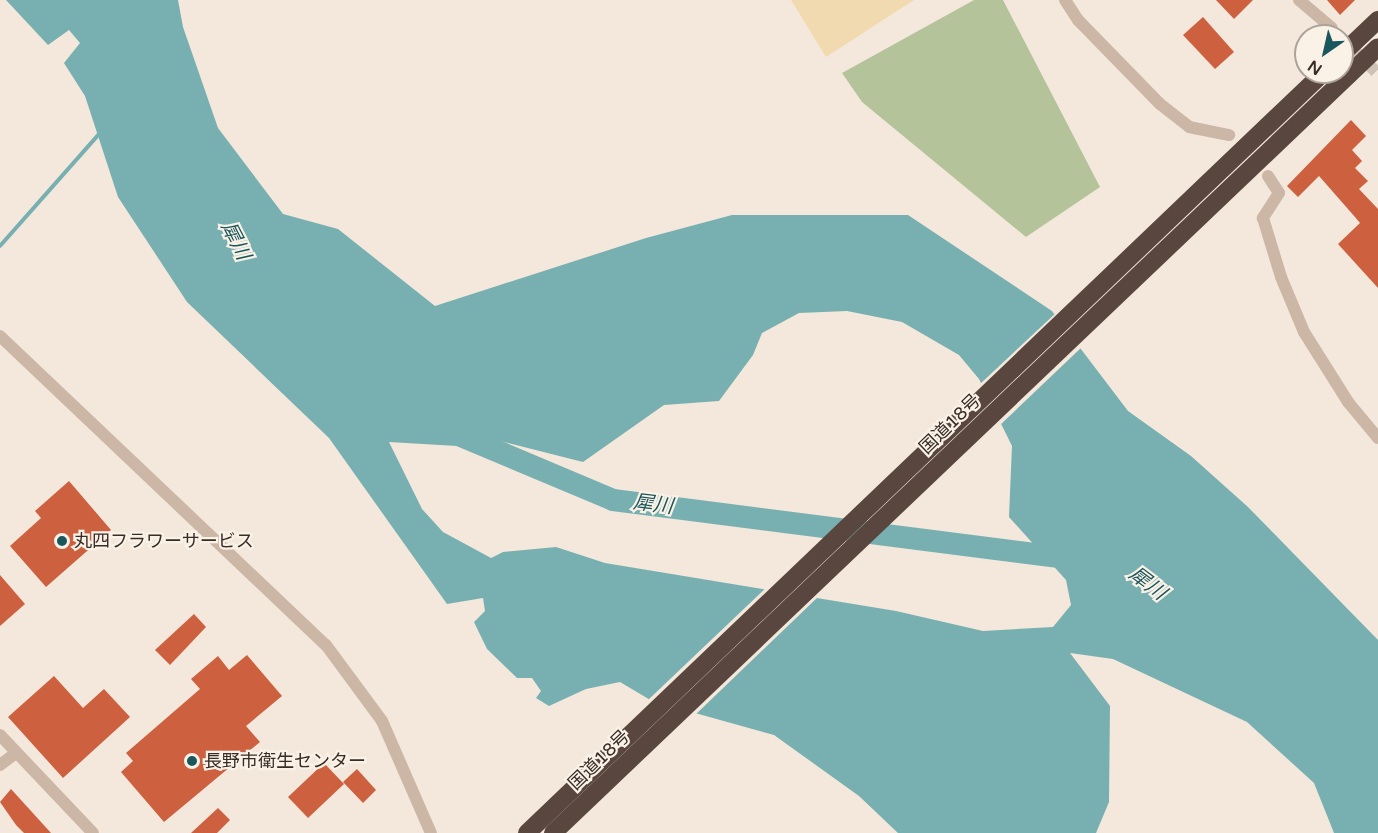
<!DOCTYPE html>
<meta charset="utf-8">
<style>
body{margin:0}
#map{position:relative;width:1378px;height:833px;overflow:hidden;background:#f3e8db;font-family:"Varela Round","Noto Sans JP",sans-serif}
div>[style]{position:absolute}
.green>*{inset:0;background:#b5c39a}
.sand>*{inset:0;background:#f1daaf}
.water>*{inset:0;background:#78b0b2}
.pier>*{inset:0;background:#f3e8db}
.stream>*{height:4px;margin:-2px;padding:0 2px;transform-origin:2px;border-radius:2px;background:#78b0b2}
.river>*{height:22px;margin:-11px;padding:0 11px;transform-origin:11px;border-radius:11px;background:#78b0b2}
.building>*{inset:0;background:#cd613f}
.minor-tunnel>*{height:12px;margin-top:-6px;transform-origin:0;background:repeating-linear-gradient(90deg,#cec2b7 0 12px,transparent 0 18px)}
.minor>*{height:12px;margin:-6px;padding:0 6px;transform-origin:6px;border-radius:6px;background:#ccb7a6}
.highway>*{height:18px;margin:-9px;padding:0 9px;transform-origin:9px;border-radius:9px;background:#59463e}
.dots>*{width:16px;height:16px;translate:-50% -50%;box-sizing:border-box;border:3px solid #fbf2e7;border-radius:50%}
span{translate:-50% -50%;white-space:nowrap;text-align:center;line-height:1.15;-webkit-text-stroke:4.5px #fbf2e7;paint-order:stroke}
.street-label{font-size:18px;color:#382c27}
.poi-label{font-size:18px;color:#382c27}
.left{translate:0 -50%;text-align:left}
.water-label{font-size:20px;color:#1a575c;font-style:italic}
.north{position:absolute;left:1294px;top:24px;width:60px;height:60px;box-sizing:border-box;background:#fbf2e7;border:2px solid #ada39a;border-radius:50%;rotate:214deg;font-size:16px;font-weight:700;line-height:24px;text-align:center;color:#382c27}
.north::after{content:'';display:block;margin:auto;width:21px;height:27px;background:#1a575c;clip-path:polygon(50% 0,100% 100%,50% 72%,0 100%)}
</style>
<div id="map">
<div class="green">
<i style="clip-path:polygon(974px 0,1003px 0,1100px 187px,1026px 237px,862px 102px,842px 73px)"></i>
</div>
<div class="sand">
<i style="clip-path:polygon(791px 0,914px 0,826px 57px)"></i>
</div>
<div class="water">
<i style="clip-path:polygon(evenodd,6px 0,178px 0,183px 27px,218px 128px,283px 214px,338px 229px,435px 306px,646px 238px,732px 215px,908px 215px,1052px 311px,1128px 411px,1191px 456px,1248px 507px,1378px 640px,1378px 833px,1334px 833px,1314px 783px,1247px 722px,1113px 659px,1070px 653px,1110px 706px,1109px 802px,1096px 833px,898px 833px,859px 796px,774px 735px,652px 701px,620px 682px,586px 689px,549px 706px,536px 698px,541px 691px,532px 678px,517px 678px,487px 649px,474px 622px,485px 611px,483px 598px,447px 604px,329px 438px,187px 302px,118px 197px,85px 96px,64px 63px,80px 43px,69px 30px,48px 45px,6px 0,847px 311px,902px 322px,959px 355px,979px 379px,1012px 446px,1009px 517px,1066px 580px,1071px 605px,1053px 627px,983px 631px,896px 611px,605px 563px,556px 547px,503px 552px,491px 558px,443px 532px,422px 509px,389px 442px,474px 447px,492px 439px,583px 462px,664px 405px,719px 401px,753px 355px,762px 333px,799px 313px,847px 311px)"></i>
</div>
<div class="pier">
<i style="clip-path:polygon(1057px 312px,1083px 346px,999px 426px,979px 385px)"></i>
<i style="clip-path:polygon(768px 586px,819px 596px,694px 716px,647px 701px)"></i>
</div>
<div class="stream">
<i style="left:0;top:246px;width:152px;rotate:-48.5deg"></i>
</div>
<div class="river">
<i style="left:454px;top:433px;width:173px;rotate:22.8deg"></i>
<i style="left:613px;top:500px;width:466px;rotate:7.3deg"></i>
</div>
<div class="building">
<i style="clip-path:polygon(1216px 0,1253px 0,1234px 19px)"></i>
<i style="clip-path:polygon(1327px 0,1355px 0,1340px 15px)"></i>
<i style="clip-path:polygon(1203px 17px,1234px 52px,1215px 69px,1183px 35px)"></i>
<i style="clip-path:polygon(1351px 120px,1366px 136px,1352px 150px,1362px 161px,1355px 168px,1368px 181px,1359px 189px,1378px 209px,1378px 288px,1338px 244px,1360px 223px,1355px 217px,1319px 176px,1298px 197px,1287px 186px)"></i>
<i style="clip-path:polygon(69px 481px,111px 530px,46px 587px,10px 546px,41px 518px,35px 511px)"></i>
<i style="clip-path:polygon(0 575px,25px 604px,0 626px)"></i>
<i style="clip-path:polygon(194px 614px,206px 627px,170px 665px,155px 650px)"></i>
<i style="clip-path:polygon(247px 655px,282px 696px,246px 726px,260px 742px,164px 822px,121px 772px,133px 761px,126px 753px,200px 689px,191px 679px,218px 656px,229px 670px)"></i>
<i style="clip-path:polygon(54px 676px,83px 708px,104px 689px,130px 717px,63px 778px,8px 717px)"></i>
<i style="clip-path:polygon(324px 763px,344px 784px,308px 818px,288px 797px)"></i>
<i style="clip-path:polygon(357px 769px,376px 790px,363px 803px,343px 782px)"></i>
<i style="clip-path:polygon(11px 789px,51px 833px,24px 833px,16px 825px,0 802px)"></i>
<i style="clip-path:polygon(218px 808px,230px 820px,217px 833px,191px 833px)"></i>
</div>
<div class="minor-tunnel">
<i style="left:1342px;top:38px;width:51px;rotate:45deg"></i>
</div>
<div class="minor">
<i style="left:1065px;top:0;width:24px;rotate:57deg"></i>
<i style="left:1078px;top:20px;width:117px;rotate:45.7deg"></i>
<i style="left:1160px;top:104px;width:37px;rotate:38deg"></i>
<i style="left:1189px;top:127px;width:41px;rotate:11.3deg"></i>
<i style="left:1299px;top:0;width:43px;rotate:40.3deg"></i>
<i style="left:1268px;top:176px;width:20px;rotate:57deg"></i>
<i style="left:1279px;top:193px;width:30px;rotate:123deg"></i>
<i style="left:1263px;top:218px;width:62px;rotate:73deg"></i>
<i style="left:1281px;top:277px;width:60px;rotate:67.3deg"></i>
<i style="left:1304px;top:332px;width:83px;rotate:57.8deg"></i>
<i style="left:1348px;top:402px;width:47px;rotate:50.2deg"></i>
<i style="left:0;top:336px;width:449px;rotate:43.5deg"></i>
<i style="left:326px;top:645px;width:94px;rotate:53.6deg"></i>
<i style="left:382px;top:721px;width:122px;rotate:66.4deg"></i>
<i style="left:0;top:735px;width:135px;rotate:46.5deg"></i>
<i style="left:0;top:765px;width:20px;rotate:-37deg"></i>
</div>
<div class="highway">
<i style="left:1342px;top:54px;width:50px;rotate:-43.4deg"></i>
<i style="left:527px;top:833px;width:1102px;rotate:-43.68deg"></i>
<i style="left:553px;top:833px;width:1139px;rotate:-43.61deg"></i>
</div>
<div class="dots">
<i style="left:62px;top:541px;background:#1a575c"></i>
<i style="left:192px;top:761px;background:#1a575c"></i>
</div>
<div class="street-label">
<span style="left:950px;top:424px;rotate:-44deg">国道18号</span>
<span style="left:599px;top:760px;rotate:-44deg">国道18号</span>
</div>
<div class="poi-label">
<span class="left" style="left:74px;top:541px">丸四フラワーサービス</span>
<span class="left" style="left:204px;top:761px">長野市衛生センター</span>
</div>
<div class="water-label">
<span style="left:235px;top:241px;rotate:63deg">犀川</span>
<span style="left:653px;top:505px;rotate:7deg">犀川</span>
<span style="left:1147px;top:584px;rotate:37deg">犀川</span>
</div>
<div class="north">N</div>
</div>
